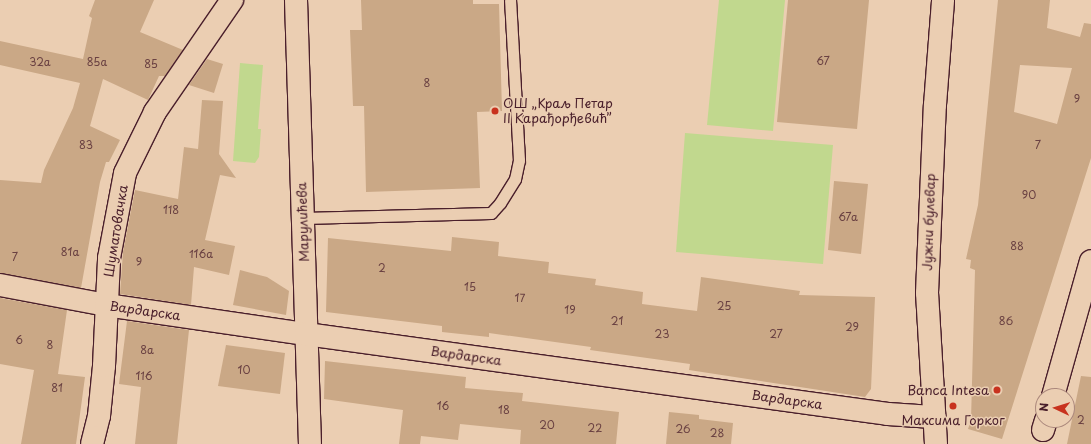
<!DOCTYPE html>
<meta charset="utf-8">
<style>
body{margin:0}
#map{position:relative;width:1091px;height:444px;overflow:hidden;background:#ebceb2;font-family:"Playpen Sans",sans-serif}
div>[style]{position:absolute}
.green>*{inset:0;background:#c1d88e}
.building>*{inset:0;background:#caa886}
.roads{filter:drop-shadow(1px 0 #4a1f2b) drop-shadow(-1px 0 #4a1f2b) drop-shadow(0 1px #4a1f2b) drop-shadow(0 -1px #4a1f2b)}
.service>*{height:11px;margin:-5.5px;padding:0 5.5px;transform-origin:5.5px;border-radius:5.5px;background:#ebceb2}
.minor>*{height:22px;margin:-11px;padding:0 11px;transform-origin:11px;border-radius:11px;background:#ebceb2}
.secondary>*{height:22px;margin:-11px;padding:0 11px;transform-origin:11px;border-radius:11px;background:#ebceb2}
.dots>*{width:11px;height:11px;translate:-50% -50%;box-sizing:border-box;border:2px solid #ebceb2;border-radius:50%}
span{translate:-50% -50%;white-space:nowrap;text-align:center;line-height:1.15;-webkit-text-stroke:3px #ebceb2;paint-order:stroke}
.number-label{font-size:11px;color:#6a4142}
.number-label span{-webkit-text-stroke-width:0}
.poi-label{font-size:13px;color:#4a1f2b}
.left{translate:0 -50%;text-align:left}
.right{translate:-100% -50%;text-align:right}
.street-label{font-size:13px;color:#4a1f2b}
.north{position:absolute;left:1035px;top:388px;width:40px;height:40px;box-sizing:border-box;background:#ebceb2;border:1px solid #ab887c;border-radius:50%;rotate:274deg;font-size:11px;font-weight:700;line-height:16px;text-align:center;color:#4a1f2b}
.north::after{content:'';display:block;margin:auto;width:14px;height:18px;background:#c8321e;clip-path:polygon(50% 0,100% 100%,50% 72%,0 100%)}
</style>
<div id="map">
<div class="green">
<i style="clip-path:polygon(719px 0,785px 0,773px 131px,707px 125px)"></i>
<i style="clip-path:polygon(240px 63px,263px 65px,258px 129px,261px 129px,259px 157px,255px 163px,233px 161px)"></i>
<i style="clip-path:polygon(685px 133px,833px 145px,823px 264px,676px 252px)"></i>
</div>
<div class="building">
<i style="clip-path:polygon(95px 0,154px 0,140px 32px,183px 50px,165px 76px,159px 76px,148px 100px,103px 79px,90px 126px,120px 140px,109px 162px,106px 162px,100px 182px,81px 288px,0 273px,0 180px,41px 183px,44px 170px,73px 108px,80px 83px,0 65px,0 41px,83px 59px,92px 18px,89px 16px)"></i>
<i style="clip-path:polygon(361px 0,473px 0,473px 4px,499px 4px,502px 111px,477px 112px,480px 188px,366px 192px,364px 106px,353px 106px,350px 30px,362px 30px)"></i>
<i style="clip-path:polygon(788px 0,869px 0,857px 129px,777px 122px)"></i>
<i style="clip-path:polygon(evenodd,998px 0,1050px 0,1047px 28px,1080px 37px,1084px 23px,1091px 24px,1091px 158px,1002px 439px,968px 429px,971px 420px,975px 270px,970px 268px,971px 260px,966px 259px,978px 205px,998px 0,1020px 65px,1072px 68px,1057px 124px,1014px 112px,1020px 65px)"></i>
<i style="clip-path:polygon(207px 59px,223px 64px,214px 93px,189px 85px)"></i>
<i style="clip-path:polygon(202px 100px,223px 101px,219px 154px,236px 178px,220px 175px,205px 240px,235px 246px,229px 275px,194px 267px,191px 305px,120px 294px,123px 252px,135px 190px,178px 199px,184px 147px,198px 149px)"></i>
<i style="clip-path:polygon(834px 181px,868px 184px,861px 254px,828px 250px)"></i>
<i style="clip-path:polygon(452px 237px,499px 242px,498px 256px,549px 262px,548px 273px,596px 279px,595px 285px,643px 292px,642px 304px,697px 311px,701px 277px,800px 291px,799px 295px,875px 297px,871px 389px,865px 397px,689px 370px,690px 364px,590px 350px,591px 347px,489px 333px,489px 337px,442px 332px,442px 326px,326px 312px,328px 238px,451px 251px)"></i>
<i style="clip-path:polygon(240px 270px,267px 277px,289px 291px,286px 315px,233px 305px)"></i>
<i style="clip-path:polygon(0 298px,67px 310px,58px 374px,85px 377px,76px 444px,21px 444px,34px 370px,0 364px)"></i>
<i style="clip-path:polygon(127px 321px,189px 330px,177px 444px,135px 444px,141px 387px,119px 384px)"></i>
<i style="clip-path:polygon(226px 345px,285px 353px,280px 394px,218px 386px)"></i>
<i style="clip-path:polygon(325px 361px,466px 377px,465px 388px,523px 393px,522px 401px,619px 412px,616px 444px,520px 444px,521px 430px,460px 424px,458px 440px,421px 436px,420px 444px,399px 444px,403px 410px,324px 399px)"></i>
<i style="clip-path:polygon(1081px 376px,1091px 377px,1091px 444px,1067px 444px)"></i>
<i style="clip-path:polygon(669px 412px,699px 415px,699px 419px,733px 423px,731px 444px,666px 444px)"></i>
</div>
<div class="roads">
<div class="service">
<i style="left:303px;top:218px;width:188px;rotate:-1.5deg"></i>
<i style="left:491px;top:213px;width:13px;rotate:-48deg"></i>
<i style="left:500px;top:203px;width:28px;rotate:-58deg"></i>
<i style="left:515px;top:179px;width:19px;rotate:-78deg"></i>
<i style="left:519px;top:160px;width:160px;rotate:-93.2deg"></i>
</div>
<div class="minor">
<i style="left:296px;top:0;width:444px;rotate:88.2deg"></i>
<i style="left:0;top:285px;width:108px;rotate:10.7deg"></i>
<i style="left:106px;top:305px;width:202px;rotate:8.3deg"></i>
<i style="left:306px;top:334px;width:587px;rotate:7.83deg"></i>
<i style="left:888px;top:414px;width:45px;rotate:3.8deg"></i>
<i style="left:1053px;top:396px;width:140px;rotate:-74.3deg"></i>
<i style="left:1043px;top:430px;width:10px;rotate:-73deg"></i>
<i style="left:92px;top:444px;width:29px;rotate:-76deg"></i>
<i style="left:99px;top:416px;width:50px;rotate:-84.3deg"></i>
<i style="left:104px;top:366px;width:108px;rotate:-87.3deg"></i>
<i style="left:109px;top:258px;width:86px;rotate:-79.3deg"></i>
<i style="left:125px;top:173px;width:68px;rotate:-63.8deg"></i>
<i style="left:155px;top:112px;width:136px;rotate:-55.5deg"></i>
</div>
<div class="secondary">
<i style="left:936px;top:444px;width:151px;rotate:-93.4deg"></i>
<i style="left:927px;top:293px;width:188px;rotate:-87.6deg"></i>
<i style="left:935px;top:105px;width:105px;rotate:-85.6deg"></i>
</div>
</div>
<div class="dots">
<i style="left:495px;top:111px;background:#c8321e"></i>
<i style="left:997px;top:390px;background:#c8321e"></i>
<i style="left:953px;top:406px;background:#c8321e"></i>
</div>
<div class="number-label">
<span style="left:823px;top:61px">67</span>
<span style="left:40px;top:62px">32a</span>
<span style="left:97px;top:62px">85a</span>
<span style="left:151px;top:64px">85</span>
<span style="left:427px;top:83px">8</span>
<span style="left:1077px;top:99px">9</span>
<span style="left:86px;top:145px">83</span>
<span style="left:1038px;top:145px">7</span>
<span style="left:1029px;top:195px">90</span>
<span style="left:171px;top:210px">118</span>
<span style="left:848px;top:217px">67a</span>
<span style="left:1017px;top:246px">88</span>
<span style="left:70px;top:252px">81a</span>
<span style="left:201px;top:254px">116a</span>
<span style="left:15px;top:257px">7</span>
<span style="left:139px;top:262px">9</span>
<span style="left:382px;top:268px">2</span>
<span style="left:470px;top:287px">15</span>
<span style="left:520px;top:298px">17</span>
<span style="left:724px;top:306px">25</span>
<span style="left:570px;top:310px">19</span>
<span style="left:617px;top:321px">21</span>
<span style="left:1006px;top:321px">86</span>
<span style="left:852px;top:327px">29</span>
<span style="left:662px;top:334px">23</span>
<span style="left:776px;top:334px">27</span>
<span style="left:19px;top:340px">6</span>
<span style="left:50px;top:345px">8</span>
<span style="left:147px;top:350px">8a</span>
<span style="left:244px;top:370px">10</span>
<span style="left:144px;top:376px">116</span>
<span style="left:57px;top:388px">81</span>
<span style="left:443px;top:406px">16</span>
<span style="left:504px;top:410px">18</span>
<span style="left:1081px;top:420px">2</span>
<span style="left:547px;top:425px">20</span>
<span style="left:595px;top:428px">22</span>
<span style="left:683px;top:429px">26</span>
<span style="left:717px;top:433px">28</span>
</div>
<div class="poi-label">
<span class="left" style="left:503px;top:111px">ОШ „Краљ Петар<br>II Карађорђевић”</span>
<span class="right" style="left:989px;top:390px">Banca Intesa</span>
<span style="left:953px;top:420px">Максима Горког</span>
</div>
<div class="street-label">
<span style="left:303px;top:222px;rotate:-92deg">Марулићева</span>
<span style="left:929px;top:222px;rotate:-88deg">Јужни булевар</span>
<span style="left:116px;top:231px;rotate:-81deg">Шуматовачка</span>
<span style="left:145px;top:311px;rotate:8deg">Вардарска</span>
<span style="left:466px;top:356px;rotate:8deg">Вардарска</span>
<span style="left:787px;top:400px;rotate:8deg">Вардарска</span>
</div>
<div class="north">N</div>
</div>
